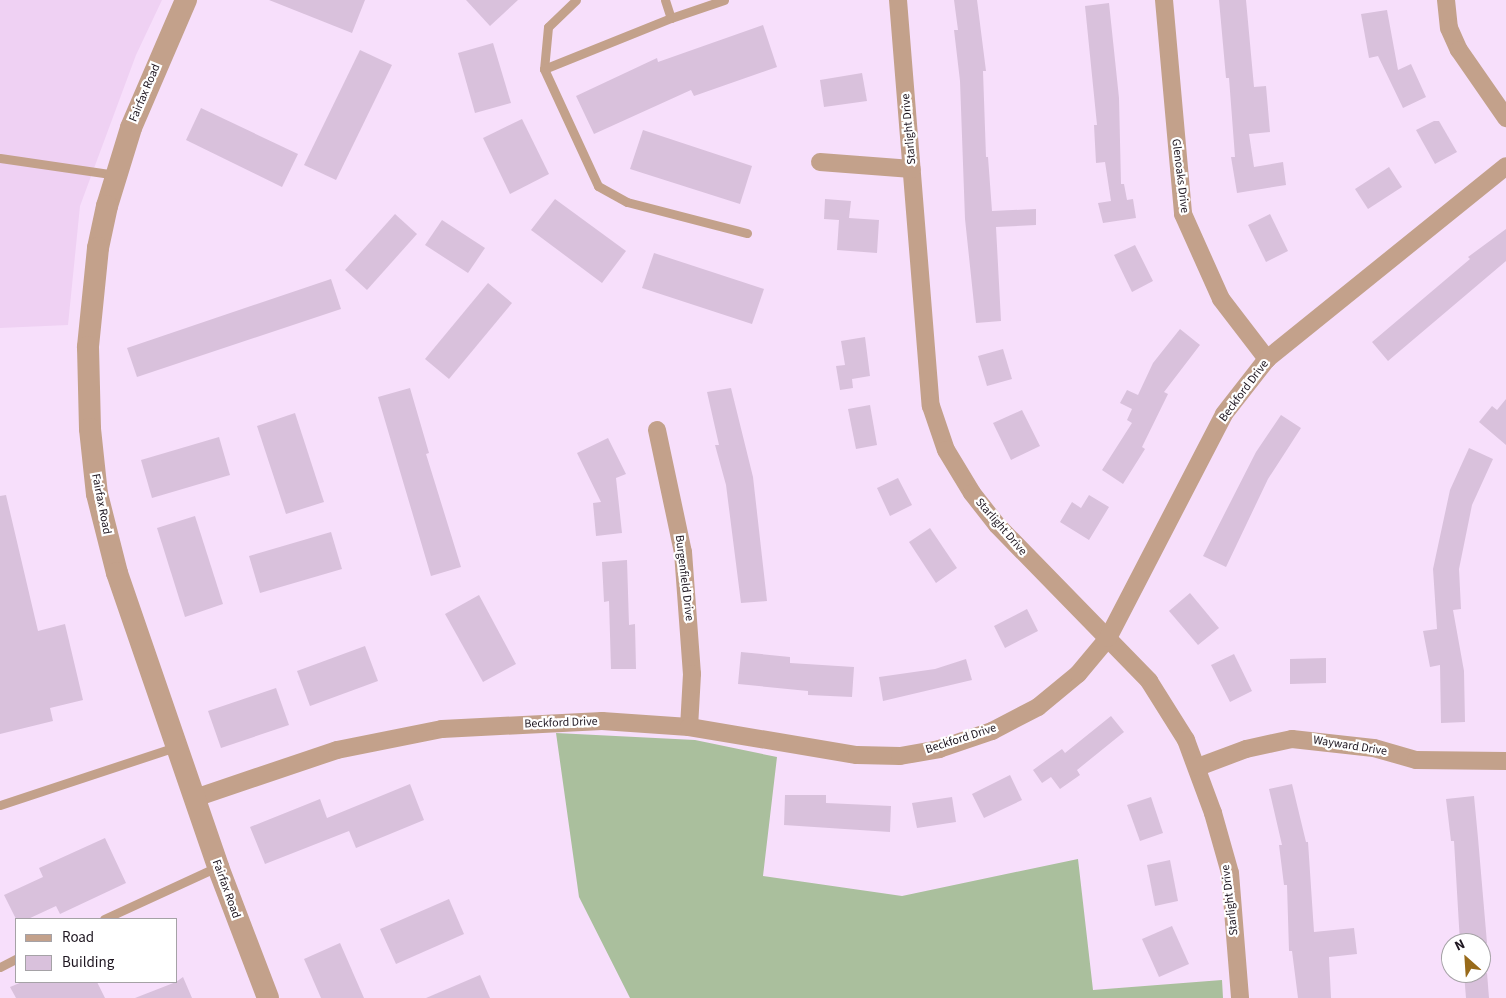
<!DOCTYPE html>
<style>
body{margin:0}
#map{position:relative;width:1506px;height:998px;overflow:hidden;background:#f7dffb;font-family:"Source Sans 3",sans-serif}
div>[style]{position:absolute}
.built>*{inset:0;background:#efd1f3}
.forest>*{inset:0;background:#aabf9d}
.building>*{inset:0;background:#d9c1dc}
.service>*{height:9px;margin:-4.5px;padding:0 4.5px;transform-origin:4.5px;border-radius:4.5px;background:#c3a18b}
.minor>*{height:18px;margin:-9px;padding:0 9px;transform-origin:9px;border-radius:9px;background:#c3a18b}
.tertiary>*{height:22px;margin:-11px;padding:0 11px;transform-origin:11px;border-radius:11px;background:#c3a18b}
span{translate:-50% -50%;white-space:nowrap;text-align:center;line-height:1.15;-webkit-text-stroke:4.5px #fff;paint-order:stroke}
.street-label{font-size:12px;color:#1e1620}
.legend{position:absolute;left:15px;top:918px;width:162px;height:65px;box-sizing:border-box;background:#fff;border:1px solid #a5a2a6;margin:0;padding:6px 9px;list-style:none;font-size:15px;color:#1e1620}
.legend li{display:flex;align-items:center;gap:10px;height:25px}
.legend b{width:25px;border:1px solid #a5a2a6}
.north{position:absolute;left:1441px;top:933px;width:50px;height:50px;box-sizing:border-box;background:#fff;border:1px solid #a5a2a6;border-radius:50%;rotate:334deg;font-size:14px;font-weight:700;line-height:20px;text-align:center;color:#1e1620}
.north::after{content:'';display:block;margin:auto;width:18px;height:22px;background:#986a1a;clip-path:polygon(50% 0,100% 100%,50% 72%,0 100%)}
</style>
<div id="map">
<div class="built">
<i style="clip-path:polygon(0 0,162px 0,136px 55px,80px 206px,68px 325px,0 328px)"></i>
</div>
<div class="forest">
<i style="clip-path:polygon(556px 733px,695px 740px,777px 757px,763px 876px,902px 896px,1078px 859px,1093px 990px,1222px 980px,1223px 998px,630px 998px,579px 897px)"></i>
</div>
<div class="building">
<i style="clip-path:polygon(269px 0,365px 0,352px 33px)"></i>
<i style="clip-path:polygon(466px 0,518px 0,490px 26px)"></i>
<i style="clip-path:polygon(954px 0,977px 0,986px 71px,983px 71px,986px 157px,988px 157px,992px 211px,1036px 209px,1036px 225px,996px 227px,1001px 321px,976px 323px,965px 219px,960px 81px,954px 30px,958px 30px)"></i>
<i style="clip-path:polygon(1219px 0,1246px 0,1254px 87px,1266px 86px,1270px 132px,1249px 134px,1254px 167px,1283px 162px,1286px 185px,1237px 193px,1231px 157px,1235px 157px,1229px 78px,1226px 78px)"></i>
<i style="clip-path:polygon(1109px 3px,1119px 98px,1121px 184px,1124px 184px,1127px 200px,1133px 199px,1136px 218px,1103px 223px,1098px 203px,1111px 201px,1105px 162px,1096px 163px,1094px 125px,1097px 125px,1085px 6px)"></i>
<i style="clip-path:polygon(1387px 10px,1398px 70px,1411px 64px,1426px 97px,1403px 108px,1378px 56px,1369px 58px,1361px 14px)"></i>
<i style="clip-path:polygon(763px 25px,777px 67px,694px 96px,691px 90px,594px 134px,576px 96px,657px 58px,658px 62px)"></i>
<i style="clip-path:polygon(493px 43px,511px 103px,475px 113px,458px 53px)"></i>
<i style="clip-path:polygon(360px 50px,392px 65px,336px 180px,304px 165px)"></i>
<i style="clip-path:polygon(862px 73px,867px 101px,824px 107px,820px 80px)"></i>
<i style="clip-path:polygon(201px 108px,298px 154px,282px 187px,186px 140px)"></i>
<i style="clip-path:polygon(522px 119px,549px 174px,510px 194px,483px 138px)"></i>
<i style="clip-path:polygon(1434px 121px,1439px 121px,1457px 152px,1435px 164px,1416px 130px)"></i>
<i style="clip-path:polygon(643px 130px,752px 166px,740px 204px,630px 169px)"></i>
<i style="clip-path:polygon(1389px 167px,1402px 187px,1368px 209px,1355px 189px)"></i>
<i style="clip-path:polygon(555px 199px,626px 251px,602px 283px,531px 230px)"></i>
<i style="clip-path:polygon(825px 199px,851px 201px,849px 218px,879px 220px,877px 253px,837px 250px,839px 220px,824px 219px)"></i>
<i style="clip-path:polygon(395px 214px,417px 234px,367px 290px,345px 270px)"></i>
<i style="clip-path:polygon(1270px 214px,1288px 251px,1266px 262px,1248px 225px)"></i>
<i style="clip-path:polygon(442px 220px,485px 248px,468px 273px,425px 245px)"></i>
<i style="clip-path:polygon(1506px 229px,1506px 261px,1388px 361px,1372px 342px,1470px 259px,1468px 257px)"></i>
<i style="clip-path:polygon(1135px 245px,1153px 281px,1132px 292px,1114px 255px)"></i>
<i style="clip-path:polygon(654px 253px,764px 289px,752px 324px,642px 288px)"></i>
<i style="clip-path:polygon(331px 279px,341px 309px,137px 377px,127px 348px)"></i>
<i style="clip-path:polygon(488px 283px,512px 303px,449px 379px,425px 359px)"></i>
<i style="clip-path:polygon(1180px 329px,1200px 345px,1164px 392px,1168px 394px,1142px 447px,1145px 449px,1123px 484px,1102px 470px,1132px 423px,1127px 420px,1132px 409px,1120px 403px,1127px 390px,1138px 395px,1153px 363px)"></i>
<i style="clip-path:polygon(865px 337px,870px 376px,852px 379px,853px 388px,840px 390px,836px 366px,845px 365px,841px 341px)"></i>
<i style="clip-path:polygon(1003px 349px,1012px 379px,987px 386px,978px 356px)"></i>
<i style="clip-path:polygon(410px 388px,429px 453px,426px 454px,461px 567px,431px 576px,378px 397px)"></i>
<i style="clip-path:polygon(731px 388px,753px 477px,767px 601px,741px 603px,726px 485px,715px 445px,719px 445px,707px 392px)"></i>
<i style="clip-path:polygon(1506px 399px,1506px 445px,1479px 422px,1492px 406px,1497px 410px)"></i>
<i style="clip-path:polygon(870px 405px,877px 445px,856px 449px,848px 409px)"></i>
<i style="clip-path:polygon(1022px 410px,1040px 446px,1011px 460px,993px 423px)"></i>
<i style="clip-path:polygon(295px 413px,324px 502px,286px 514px,257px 426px)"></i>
<i style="clip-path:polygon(1281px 415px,1301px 428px,1268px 479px,1226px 567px,1203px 556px,1256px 452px)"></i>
<i style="clip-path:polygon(219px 437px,230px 475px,152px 498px,141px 460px)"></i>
<i style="clip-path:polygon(608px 438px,626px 474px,616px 478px,622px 533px,596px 536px,593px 503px,601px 502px,577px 453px)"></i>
<i style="clip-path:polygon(1469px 448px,1493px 459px,1472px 505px,1459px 569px,1461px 609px,1453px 610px,1464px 671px,1465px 722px,1441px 723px,1440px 665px,1430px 667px,1423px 631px,1437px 629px,1433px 569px,1450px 490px)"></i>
<i style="clip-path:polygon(898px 478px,912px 505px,890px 516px,877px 488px)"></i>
<i style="clip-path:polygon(6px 495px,38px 631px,65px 624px,83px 700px,50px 708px,53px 721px,0 734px,0 496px)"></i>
<i style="clip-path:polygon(1089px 495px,1109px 507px,1089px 540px,1060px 522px,1072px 502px,1081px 508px)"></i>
<i style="clip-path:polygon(195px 516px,223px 604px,185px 617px,157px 528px)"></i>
<i style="clip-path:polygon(930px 528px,957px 568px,936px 583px,909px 542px)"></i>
<i style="clip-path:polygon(331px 532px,342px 569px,260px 593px,249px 556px)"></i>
<i style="clip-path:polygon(627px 560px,629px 625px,635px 624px,636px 669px,611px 669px,609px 601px,604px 602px,602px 562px)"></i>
<i style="clip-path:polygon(1190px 593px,1219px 628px,1198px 645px,1169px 611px)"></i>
<i style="clip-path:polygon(479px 595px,516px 664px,483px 682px,445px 614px)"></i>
<i style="clip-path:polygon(1027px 609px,1038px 631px,1005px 648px,994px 626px)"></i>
<i style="clip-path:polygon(365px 646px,378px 681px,310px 706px,297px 671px)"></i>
<i style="clip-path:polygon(741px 652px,790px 657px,790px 663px,854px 667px,852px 697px,808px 695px,808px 691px,738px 684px)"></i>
<i style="clip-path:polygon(1234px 654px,1252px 691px,1230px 702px,1211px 665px)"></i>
<i style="clip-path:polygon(1326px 658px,1326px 683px,1290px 684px,1290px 659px)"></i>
<i style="clip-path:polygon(966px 659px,972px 680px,883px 701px,879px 677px,935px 669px)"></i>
<i style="clip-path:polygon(276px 688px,289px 725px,221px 748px,208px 711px)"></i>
<i style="clip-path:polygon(1111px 716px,1124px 732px,1077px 770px,1080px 775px,1060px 789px,1051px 777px,1042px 783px,1033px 770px,1062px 749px,1065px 753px)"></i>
<i style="clip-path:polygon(1010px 775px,1022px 800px,984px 818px,972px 794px)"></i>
<i style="clip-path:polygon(410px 784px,424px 820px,356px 848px,349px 831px,265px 864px,250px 827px,320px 799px,327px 818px)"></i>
<i style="clip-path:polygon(1292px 784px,1306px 842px,1308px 842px,1314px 932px,1354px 928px,1357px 954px,1329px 957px,1331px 998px,1298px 998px,1292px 951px,1289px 951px,1287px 885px,1284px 885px,1279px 845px,1282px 845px,1269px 789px)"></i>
<i style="clip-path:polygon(785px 795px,826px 795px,826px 803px,891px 806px,890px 832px,784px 825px)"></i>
<i style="clip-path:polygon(1474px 796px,1478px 838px,1487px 943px,1460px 943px,1454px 841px,1451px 841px,1446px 799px)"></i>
<i style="clip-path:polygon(952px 797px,956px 822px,917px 828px,912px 803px)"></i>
<i style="clip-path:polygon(1151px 797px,1163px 833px,1140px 841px,1127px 805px)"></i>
<i style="clip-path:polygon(105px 838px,126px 883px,60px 914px,56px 906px,28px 919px,16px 919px,4px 895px,43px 877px,39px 868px)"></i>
<i style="clip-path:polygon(1170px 860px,1178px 901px,1155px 906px,1147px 865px)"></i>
<i style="clip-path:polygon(449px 899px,464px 934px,396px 964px,380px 929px)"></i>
<i style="clip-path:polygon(1172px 926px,1189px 964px,1159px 977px,1142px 939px)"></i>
<i style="clip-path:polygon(340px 943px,364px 998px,321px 998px,304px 959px)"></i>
<i style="clip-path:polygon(1464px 973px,1487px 973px,1489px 998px,1466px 998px)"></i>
<i style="clip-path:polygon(480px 975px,490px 998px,426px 998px)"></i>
<i style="clip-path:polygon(183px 977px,192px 998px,135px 998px,176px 982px)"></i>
<i style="clip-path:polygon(22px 982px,97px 982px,105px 998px,16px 998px,10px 987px)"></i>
</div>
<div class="service">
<i style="left:576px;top:0;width:39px;rotate:136deg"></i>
<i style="left:548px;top:27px;width:42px;rotate:95.4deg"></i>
<i style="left:544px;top:69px;width:129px;rotate:65.2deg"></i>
<i style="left:598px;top:186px;width:33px;rotate:29deg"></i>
<i style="left:627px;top:202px;width:124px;rotate:14.5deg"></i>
<i style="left:665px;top:0;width:19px;rotate:72deg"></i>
<i style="left:544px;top:69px;width:137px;rotate:-21.9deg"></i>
<i style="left:671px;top:18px;width:56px;rotate:-18.8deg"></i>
<i style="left:0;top:158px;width:117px;rotate:8.3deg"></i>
<i style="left:0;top:805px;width:184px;rotate:-18.3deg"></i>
<i style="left:104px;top:919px;width:124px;rotate:-24.7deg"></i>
<i style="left:0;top:967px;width:18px;rotate:-27deg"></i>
</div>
<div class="minor">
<i style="left:898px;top:0;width:407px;rotate:85.4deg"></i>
<i style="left:931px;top:406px;width:46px;rotate:71.2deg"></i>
<i style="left:946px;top:450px;width:50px;rotate:58.8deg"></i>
<i style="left:972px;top:493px;width:41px;rotate:52deg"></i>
<i style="left:997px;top:525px;width:218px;rotate:45.7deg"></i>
<i style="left:1149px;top:681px;width:70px;rotate:57.9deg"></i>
<i style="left:1186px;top:740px;width:78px;rotate:69.7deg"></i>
<i style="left:1213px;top:813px;width:62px;rotate:74.2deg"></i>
<i style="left:1230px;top:873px;width:125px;rotate:85.4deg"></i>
<i style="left:1164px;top:0;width:215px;rotate:84.9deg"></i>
<i style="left:1183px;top:214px;width:93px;rotate:65.9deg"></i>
<i style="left:1221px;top:299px;width:76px;rotate:52.5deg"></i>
<i style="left:1446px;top:0;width:28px;rotate:84deg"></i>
<i style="left:1449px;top:28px;width:24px;rotate:66deg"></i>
<i style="left:1459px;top:50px;width:83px;rotate:55.3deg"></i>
<i style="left:820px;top:162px;width:92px;rotate:4.4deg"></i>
<i style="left:657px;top:430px;width:125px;rotate:78deg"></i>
<i style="left:683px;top:552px;width:122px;rotate:85.8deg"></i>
<i style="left:692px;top:674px;width:53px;rotate:93.2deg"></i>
<i style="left:1198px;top:767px;width:51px;rotate:-20.6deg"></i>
<i style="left:1246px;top:749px;width:47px;rotate:-12.3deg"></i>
<i style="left:1292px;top:739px;width:82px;rotate:6.3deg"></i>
<i style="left:1374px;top:748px;width:44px;rotate:15.9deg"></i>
<i style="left:1416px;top:760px;width:90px;rotate:0.6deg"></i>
<i style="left:195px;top:798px;width:150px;rotate:-18.7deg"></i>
<i style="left:337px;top:750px;width:107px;rotate:-11.3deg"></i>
<i style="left:442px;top:729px;width:160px;rotate:-2.9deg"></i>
<i style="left:602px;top:721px;width:87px;rotate:3.9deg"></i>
<i style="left:689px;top:727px;width:170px;rotate:9.5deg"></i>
<i style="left:857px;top:755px;width:43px;rotate:1.3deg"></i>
<i style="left:900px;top:756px;width:40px;rotate:-10deg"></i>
<i style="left:939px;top:749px;width:56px;rotate:-18.8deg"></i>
<i style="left:992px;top:731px;width:52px;rotate:-27.6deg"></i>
<i style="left:1038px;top:707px;width:52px;rotate:-39.5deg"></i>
<i style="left:1078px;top:674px;width:47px;rotate:-50.2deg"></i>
<i style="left:1108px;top:638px;width:252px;rotate:-62.6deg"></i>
<i style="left:1224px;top:414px;width:70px;rotate:-52deg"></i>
<i style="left:1267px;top:359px;width:307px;rotate:-38.9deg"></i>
</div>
<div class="tertiary">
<i style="left:186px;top:0;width:139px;rotate:113.3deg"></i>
<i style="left:131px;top:128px;width:82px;rotate:107.1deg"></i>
<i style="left:107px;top:206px;width:43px;rotate:102.1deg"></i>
<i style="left:98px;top:248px;width:100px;rotate:95.8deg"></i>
<i style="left:88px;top:347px;width:82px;rotate:88.6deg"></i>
<i style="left:90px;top:429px;width:65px;rotate:83.9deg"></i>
<i style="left:97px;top:494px;width:81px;rotate:75.8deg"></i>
<i style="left:117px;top:573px;width:311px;rotate:71deg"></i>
<i style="left:218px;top:867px;width:140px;rotate:69.1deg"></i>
</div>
<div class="street-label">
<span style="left:145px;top:93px;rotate:-67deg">Fairfax Road</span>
<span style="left:909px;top:129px;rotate:-95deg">Starlight Drive</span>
<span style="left:1180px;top:176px;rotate:83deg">Glenoaks Drive</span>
<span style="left:1244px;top:391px;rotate:-53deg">Beckford Drive</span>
<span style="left:101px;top:504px;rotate:79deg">Fairfax Road</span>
<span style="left:1001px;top:527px;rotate:49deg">Starlight Drive</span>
<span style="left:684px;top:578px;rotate:83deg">Burgenfield Drive</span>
<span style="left:561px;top:723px;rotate:-2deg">Beckford Drive</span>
<span style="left:961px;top:739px;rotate:-18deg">Beckford Drive</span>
<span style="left:1350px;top:746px;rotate:9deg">Wayward Drive</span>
<span style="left:226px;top:889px;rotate:70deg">Fairfax Road</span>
<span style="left:1230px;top:900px;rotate:-97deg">Starlight Drive</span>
</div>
<ul class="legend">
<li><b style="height:6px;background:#c3a18b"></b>Road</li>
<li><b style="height:14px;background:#d9c1dc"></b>Building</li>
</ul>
<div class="north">N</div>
</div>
